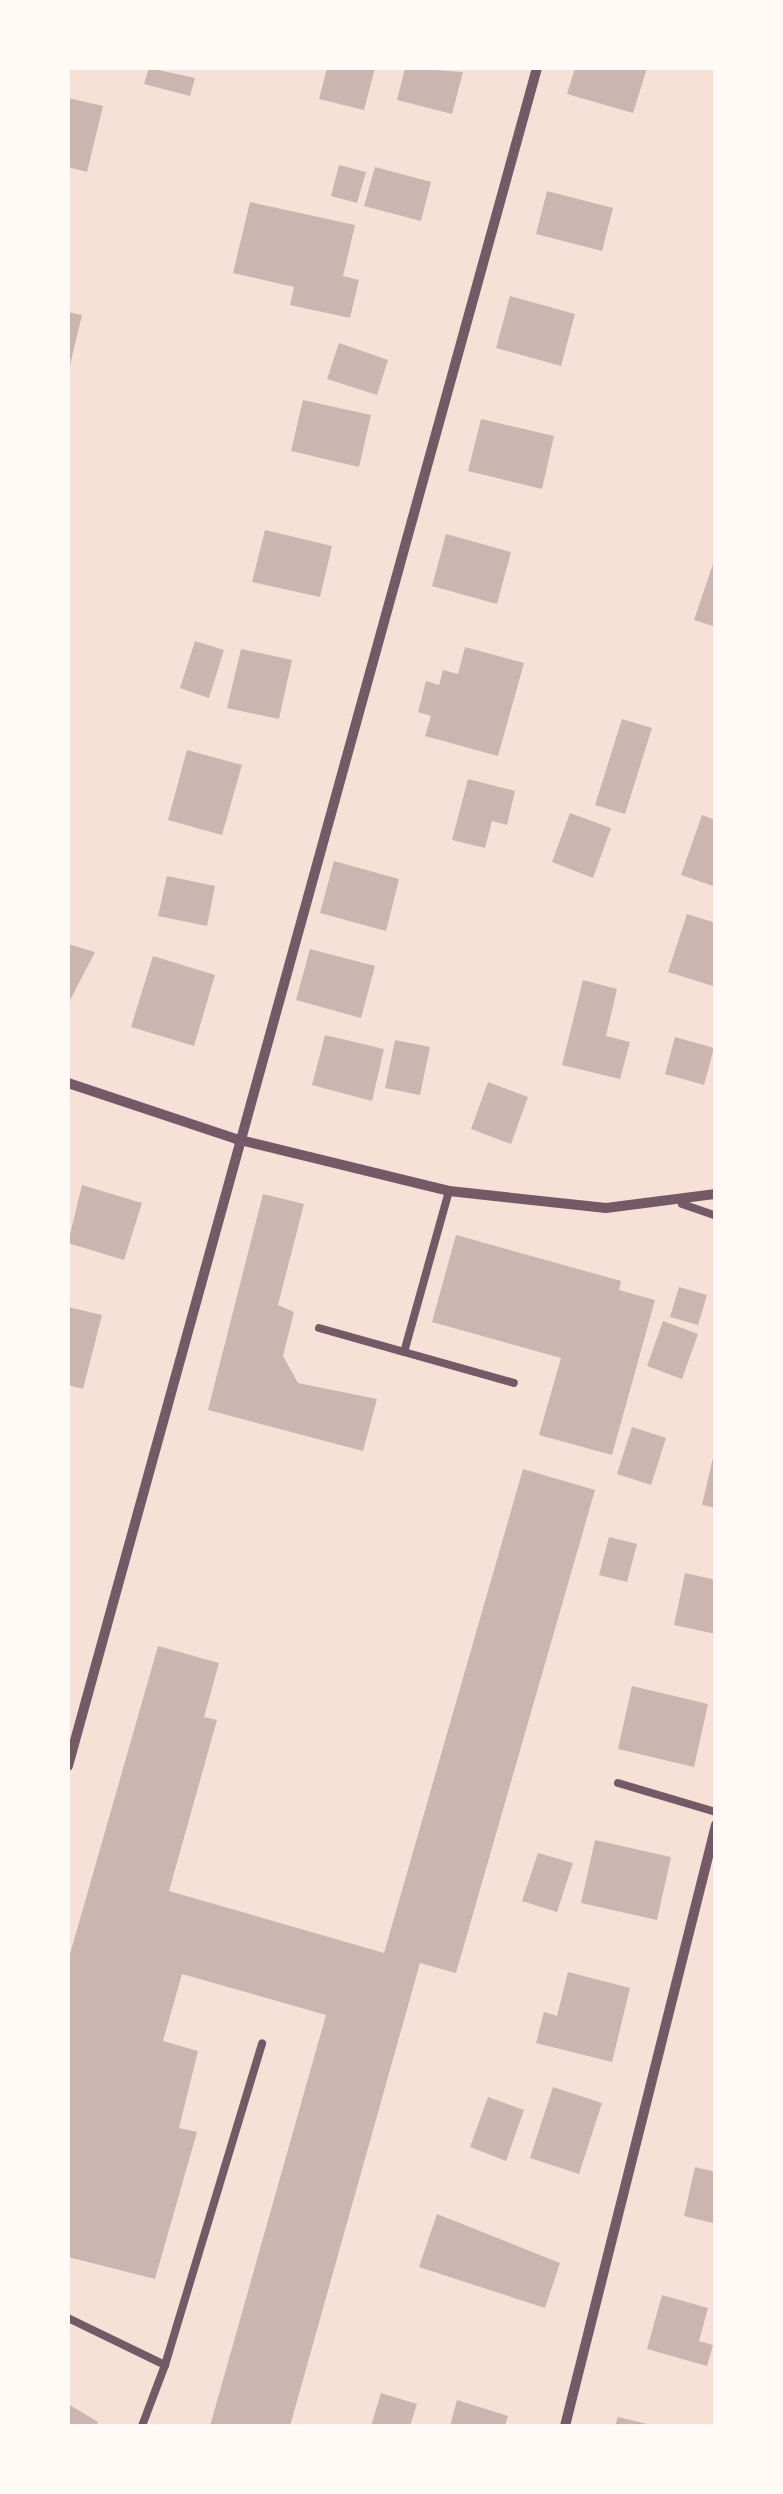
<!DOCTYPE html>
<style>
body{margin:0}
#map{position:relative;width:783px;height:2494px;overflow:hidden;background:#f7e1d7;font-family:Lora,serif}
div>[style]{position:absolute}
.building>*{inset:0;background:#ccb4b1}
.service>*{height:8px;margin:-4px;padding:0 4px;transform-origin:4px;border-radius:4px;background:#755966}
.minor>*{height:10px;margin:-5px;padding:0 5px;transform-origin:5px;border-radius:5px;background:#755966}
span{translate:-50% -50%;white-space:nowrap;text-align:center;line-height:1.15;-webkit-text-stroke:10px #fffaf5;paint-order:stroke}
.frame{position:absolute;inset:0;border:70px solid #fffaf5;pointer-events:none}
</style>
<div id="map">
<div class="building">
<i style="clip-path:polygon(149px 68px,195px 78px,190px 96px,144px 84px)"></i>
<i style="clip-path:polygon(327px 68px,375px 68px,364px 110px,319px 99px)"></i>
<i style="clip-path:polygon(405px 68px,463px 72px,452px 114px,397px 100px)"></i>
<i style="clip-path:polygon(575px 68px,647px 68px,633px 113px,567px 94px)"></i>
<i style="clip-path:polygon(68px 98px,103px 106px,87px 172px,68px 167px)"></i>
<i style="clip-path:polygon(339px 165px,366px 172px,357px 203px,331px 196px)"></i>
<i style="clip-path:polygon(375px 167px,431px 182px,421px 221px,364px 206px)"></i>
<i style="clip-path:polygon(547px 191px,613px 208px,602px 251px,536px 234px)"></i>
<i style="clip-path:polygon(250px 202px,355px 225px,343px 276px,359px 280px,350px 318px,290px 305px,294px 287px,233px 273px)"></i>
<i style="clip-path:polygon(510px 296px,575px 314px,561px 366px,496px 348px)"></i>
<i style="clip-path:polygon(68px 312px,82px 315px,69px 369px,68px 369px)"></i>
<i style="clip-path:polygon(339px 343px,388px 360px,377px 395px,327px 379px)"></i>
<i style="clip-path:polygon(303px 400px,371px 415px,359px 467px,291px 451px)"></i>
<i style="clip-path:polygon(481px 419px,554px 436px,542px 489px,468px 471px)"></i>
<i style="clip-path:polygon(265px 530px,332px 546px,320px 597px,252px 582px)"></i>
<i style="clip-path:polygon(446px 534px,511px 552px,497px 604px,432px 586px)"></i>
<i style="clip-path:polygon(715px 558px,716px 558px,716px 627px,694px 620px)"></i>
<i style="clip-path:polygon(195px 641px,224px 650px,209px 698px,180px 688px)"></i>
<i style="clip-path:polygon(465px 647px,524px 663px,498px 756px,425px 736px,431px 716px,418px 712px,426px 681px,439px 685px,443px 670px,458px 674px)"></i>
<i style="clip-path:polygon(241px 649px,292px 660px,279px 719px,227px 708px)"></i>
<i style="clip-path:polygon(622px 719px,652px 728px,625px 814px,595px 805px)"></i>
<i style="clip-path:polygon(187px 750px,242px 765px,222px 835px,168px 820px)"></i>
<i style="clip-path:polygon(468px 779px,515px 791px,507px 825px,492px 821px,485px 848px,452px 840px)"></i>
<i style="clip-path:polygon(570px 813px,611px 828px,593px 878px,552px 862px)"></i>
<i style="clip-path:polygon(702px 815px,716px 820px,716px 887px,681px 875px)"></i>
<i style="clip-path:polygon(334px 861px,399px 879px,386px 931px,320px 913px)"></i>
<i style="clip-path:polygon(167px 876px,215px 886px,207px 926px,158px 916px)"></i>
<i style="clip-path:polygon(687px 914px,716px 923px,716px 987px,668px 972px)"></i>
<i style="clip-path:polygon(68px 944px,95px 952px,68px 1004px)"></i>
<i style="clip-path:polygon(310px 949px,375px 966px,361px 1018px,296px 1000px)"></i>
<i style="clip-path:polygon(153px 956px,215px 975px,194px 1046px,131px 1027px)"></i>
<i style="clip-path:polygon(583px 980px,617px 989px,606px 1036px,630px 1042px,620px 1079px,562px 1065px)"></i>
<i style="clip-path:polygon(325px 1035px,384px 1049px,372px 1101px,312px 1085px)"></i>
<i style="clip-path:polygon(675px 1037px,714px 1048px,704px 1085px,665px 1074px)"></i>
<i style="clip-path:polygon(395px 1040px,430px 1047px,420px 1095px,385px 1088px)"></i>
<i style="clip-path:polygon(488px 1082px,528px 1097px,511px 1144px,471px 1129px)"></i>
<i style="clip-path:polygon(82px 1185px,142px 1203px,124px 1260px,68px 1243px)"></i>
<i style="clip-path:polygon(263px 1194px,304px 1204px,278px 1305px,294px 1312px,283px 1356px,298px 1383px,377px 1399px,363px 1451px,208px 1410px)"></i>
<i style="clip-path:polygon(456px 1235px,621px 1281px,619px 1290px,655px 1300px,612px 1455px,539px 1435px,561px 1358px,432px 1322px)"></i>
<i style="clip-path:polygon(679px 1287px,707px 1295px,698px 1325px,670px 1317px)"></i>
<i style="clip-path:polygon(68px 1307px,102px 1315px,83px 1389px,68px 1385px)"></i>
<i style="clip-path:polygon(663px 1321px,698px 1334px,682px 1379px,647px 1366px)"></i>
<i style="clip-path:polygon(632px 1427px,666px 1438px,651px 1485px,617px 1474px)"></i>
<i style="clip-path:polygon(714px 1453px,716px 1454px,716px 1508px,702px 1505px)"></i>
<i style="clip-path:polygon(523px 1469px,595px 1490px,456px 1973px,420px 1963px,290px 2426px,210px 2426px,326px 2015px,182px 1974px,163px 2041px,198px 2051px,179px 2128px,197px 2132px,155px 2279px,68px 2257px,68px 1961px,158px 1646px,219px 1663px,204px 1717px,217px 1720px,169px 1891px,384px 1953px)"></i>
<i style="clip-path:polygon(609px 1537px,637px 1544px,627px 1582px,599px 1575px)"></i>
<i style="clip-path:polygon(685px 1573px,716px 1580px,716px 1634px,674px 1625px)"></i>
<i style="clip-path:polygon(632px 1686px,708px 1704px,694px 1767px,618px 1749px)"></i>
<i style="clip-path:polygon(595px 1840px,671px 1857px,657px 1920px,581px 1903px)"></i>
<i style="clip-path:polygon(538px 1853px,573px 1863px,557px 1912px,522px 1901px)"></i>
<i style="clip-path:polygon(568px 1972px,630px 1988px,612px 2062px,536px 2043px,544px 2012px,557px 2016px)"></i>
<i style="clip-path:polygon(553px 2087px,602px 2103px,579px 2174px,530px 2158px)"></i>
<i style="clip-path:polygon(488px 2097px,524px 2110px,506px 2161px,470px 2147px)"></i>
<i style="clip-path:polygon(695px 2167px,716px 2172px,716px 2234px,713px 2223px,684px 2216px)"></i>
<i style="clip-path:polygon(437px 2214px,560px 2263px,545px 2308px,419px 2267px)"></i>
<i style="clip-path:polygon(662px 2295px,708px 2308px,699px 2341px,713px 2345px,707px 2366px,647px 2349px)"></i>
<i style="clip-path:polygon(381px 2393px,417px 2404px,410px 2426px,371px 2426px)"></i>
<i style="clip-path:polygon(457px 2400px,508px 2416px,505px 2426px,450px 2426px)"></i>
<i style="clip-path:polygon(68px 2404px,98px 2422px,96px 2426px,68px 2426px)"></i>
<i style="clip-path:polygon(618px 2417px,651px 2425px,651px 2426px,615px 2426px)"></i>
</div>
<div class="service">
<i style="left:449px;top:1191px;width:167px;rotate:105.6deg"></i>
<i style="left:404px;top:1352px;width:114px;rotate:15.7deg"></i>
<i style="left:682px;top:1204px;width:36px;rotate:19deg"></i>
<i style="left:319px;top:1328px;width:88px;rotate:15.8deg"></i>
<i style="left:618px;top:1783px;width:102px;rotate:16.5deg"></i>
<i style="left:68px;top:2318px;width:108px;rotate:25.9deg"></i>
<i style="left:165px;top:2365px;width:65px;rotate:110.7deg"></i>
<i style="left:165px;top:2365px;width:336px;rotate:-73.2deg"></i>
</div>
<div class="minor">
<i style="left:68px;top:1083px;width:177px;rotate:18.4deg"></i>
<i style="left:236px;top:1139px;width:219px;rotate:13.7deg"></i>
<i style="left:449px;top:1191px;width:158px;rotate:6.2deg"></i>
<i style="left:606px;top:1208px;width:111px;rotate:-7.3deg"></i>
<i style="left:68px;top:1766px;width:1762px;rotate:-74.56deg"></i>
<i style="left:565px;top:2426px;width:620px;rotate:-75.9deg"></i>
</div>
<div class="frame"></div>
</div>
